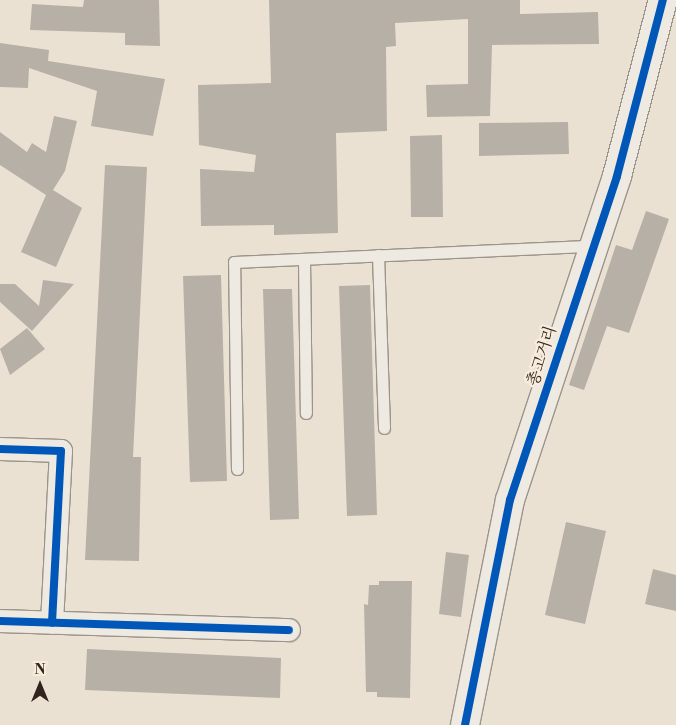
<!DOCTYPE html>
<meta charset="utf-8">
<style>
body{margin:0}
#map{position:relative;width:676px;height:725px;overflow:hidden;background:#ebe1d3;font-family:"Libre Bodoni","Noto Serif KR",serif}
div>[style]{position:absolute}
.building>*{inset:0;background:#b7b0a6}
.roads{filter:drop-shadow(1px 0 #9b948b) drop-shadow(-1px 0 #9b948b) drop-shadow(0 1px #9b948b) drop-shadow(0 -1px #9b948b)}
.lane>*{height:11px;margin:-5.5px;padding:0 5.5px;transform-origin:5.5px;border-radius:5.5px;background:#eeeae2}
.street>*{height:22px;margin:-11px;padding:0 11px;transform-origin:11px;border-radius:11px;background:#eeeae2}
.secondary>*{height:28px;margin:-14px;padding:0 14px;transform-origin:14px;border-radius:14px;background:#eeeae2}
.cycleway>*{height:8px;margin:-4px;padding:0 4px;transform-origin:4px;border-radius:4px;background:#0057b8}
span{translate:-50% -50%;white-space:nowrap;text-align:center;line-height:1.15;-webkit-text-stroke:4.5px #f8eddc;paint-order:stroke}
.street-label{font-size:16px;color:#31241d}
.north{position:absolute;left:15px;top:660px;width:50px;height:50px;-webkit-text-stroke:4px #f8eddc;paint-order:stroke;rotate:0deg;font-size:14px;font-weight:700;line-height:20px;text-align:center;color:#31241d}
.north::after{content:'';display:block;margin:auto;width:18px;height:22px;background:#31241d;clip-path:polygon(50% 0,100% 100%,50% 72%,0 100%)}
</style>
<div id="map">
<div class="building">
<i style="clip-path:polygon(84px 0,159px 0,160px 46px,125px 45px,125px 33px,30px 30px,32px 4px,83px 7px)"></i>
<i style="clip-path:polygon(269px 0,520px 0,520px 14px,598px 12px,599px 44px,492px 45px,490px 116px,427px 117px,426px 85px,468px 84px,468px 19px,395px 23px,396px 46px,386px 47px,387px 131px,336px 133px,338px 233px,274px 235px,274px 225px,201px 226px,200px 169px,254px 172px,256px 155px,199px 145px,198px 85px,271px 83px)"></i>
<i style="clip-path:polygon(0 43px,49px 50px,48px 61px,165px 79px,153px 136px,91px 126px,97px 91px,29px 68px,28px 88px,0 87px)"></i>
<i style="clip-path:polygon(54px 116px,77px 121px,65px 171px,53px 190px,82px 208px,56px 267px,21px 252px,46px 195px,0 165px,0 132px,27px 152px,32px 143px,46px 152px)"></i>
<i style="clip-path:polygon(568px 122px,569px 154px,479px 156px,479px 123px)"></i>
<i style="clip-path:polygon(442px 135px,443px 217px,411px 217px,410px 136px)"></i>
<i style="clip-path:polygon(105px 165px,147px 167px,133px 457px,141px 457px,139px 561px,85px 560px)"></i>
<i style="clip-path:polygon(646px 211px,669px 219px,629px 333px,607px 326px,584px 390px,569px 385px,616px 245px,632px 250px)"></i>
<i style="clip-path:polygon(221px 275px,227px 481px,190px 482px,183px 276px)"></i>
<i style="clip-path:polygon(43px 280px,74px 284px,32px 331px,0 302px,0 284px,15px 284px,39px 306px)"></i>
<i style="clip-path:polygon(370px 285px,377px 515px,347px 516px,339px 286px)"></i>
<i style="clip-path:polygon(263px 289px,292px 289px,299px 519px,270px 520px)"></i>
<i style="clip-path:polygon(27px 328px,45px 349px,10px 375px,0 349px)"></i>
<i style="clip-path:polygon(566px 522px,606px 531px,585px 624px,545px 615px)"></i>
<i style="clip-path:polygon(446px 552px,469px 555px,461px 617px,439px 614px)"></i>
<i style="clip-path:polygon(653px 569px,676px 575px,676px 611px,645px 604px)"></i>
<i style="clip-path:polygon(379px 581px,412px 581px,410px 698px,377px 697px,377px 692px,366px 692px,364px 604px,368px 605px,369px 585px,379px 585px)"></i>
<i style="clip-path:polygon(87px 649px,281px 658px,280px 698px,85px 690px)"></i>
</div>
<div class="roads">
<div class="lane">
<i style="left:378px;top:255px;width:173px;rotate:88deg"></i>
<i style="left:304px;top:259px;width:154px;rotate:89.3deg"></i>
<i style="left:237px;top:469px;width:207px;rotate:-90.8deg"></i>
<i style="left:234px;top:262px;width:358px;rotate:-2.6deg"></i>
</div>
<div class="street">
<i style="left:0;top:449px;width:61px;rotate:1.9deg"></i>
<i style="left:61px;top:451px;width:172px;rotate:93deg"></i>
<i style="left:0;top:621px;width:289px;rotate:1.8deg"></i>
</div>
<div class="secondary">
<i style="left:465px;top:725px;width:229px;rotate:-78.7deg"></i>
<i style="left:510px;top:500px;width:341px;rotate:-71.7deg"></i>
<i style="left:617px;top:176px;width:182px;rotate:-75.4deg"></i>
</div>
</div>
<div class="cycleway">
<i style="left:0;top:449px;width:61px;rotate:1.9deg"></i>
<i style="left:61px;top:451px;width:172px;rotate:93deg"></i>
<i style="left:0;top:621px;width:289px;rotate:1.8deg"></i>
<i style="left:465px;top:725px;width:229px;rotate:-78.7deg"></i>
<i style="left:510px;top:500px;width:341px;rotate:-71.7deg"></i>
<i style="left:617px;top:176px;width:182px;rotate:-75.4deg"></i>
</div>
<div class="street-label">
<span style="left:542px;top:356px;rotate:-72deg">총고거리</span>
</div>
<div class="north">N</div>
</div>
